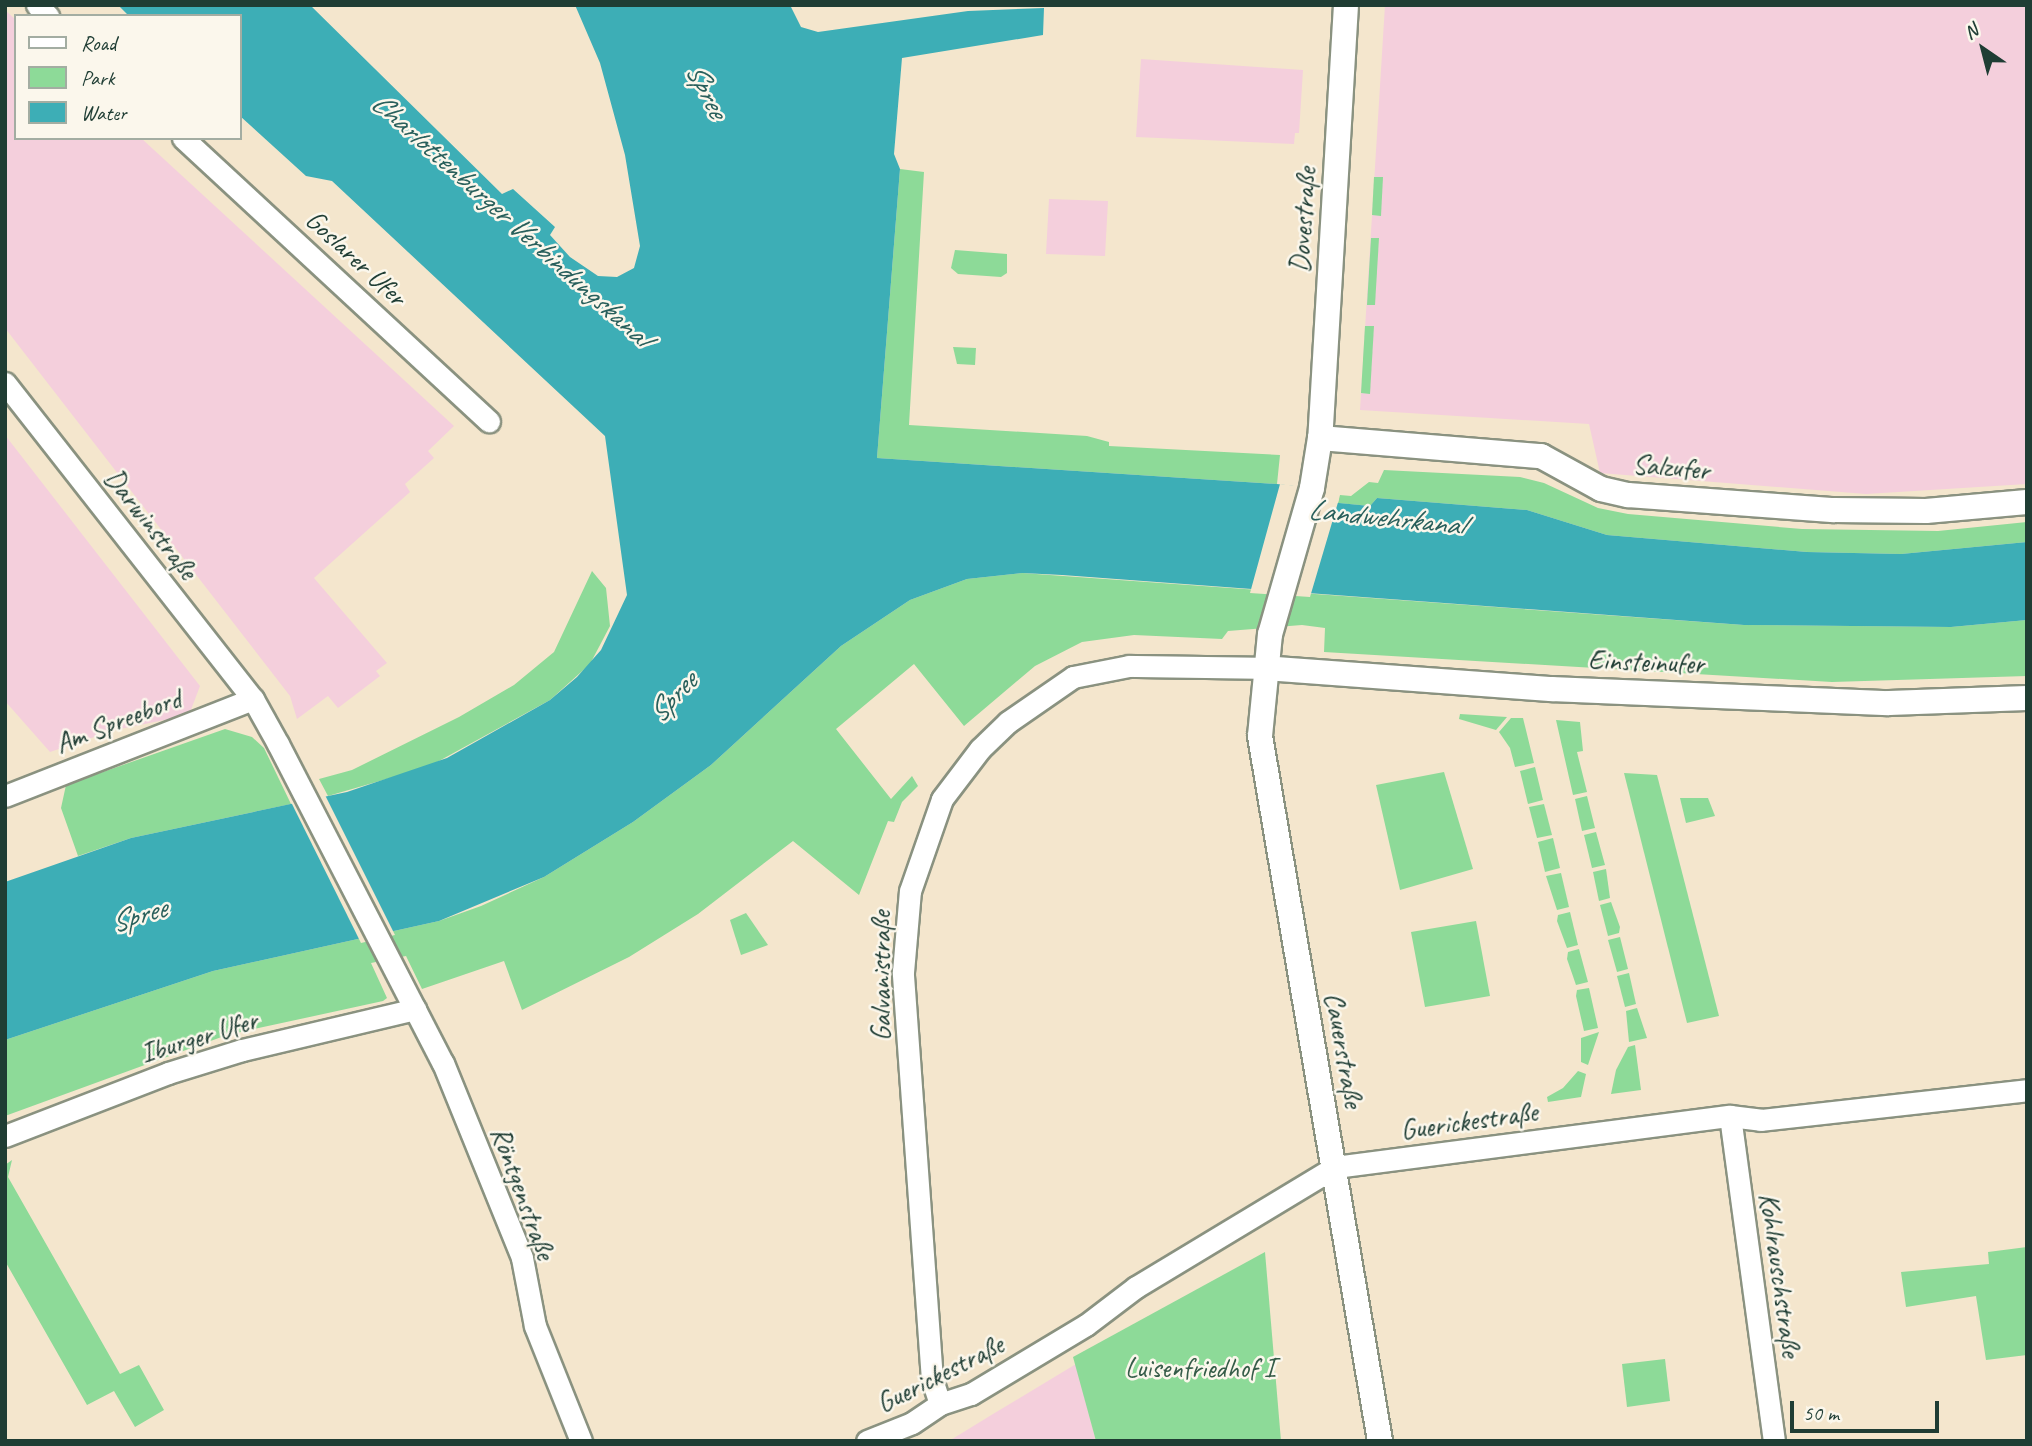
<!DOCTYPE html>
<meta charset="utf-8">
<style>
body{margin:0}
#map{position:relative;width:2032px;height:1446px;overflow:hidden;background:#f4e6cd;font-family:Caveat,sans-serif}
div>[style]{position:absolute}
.built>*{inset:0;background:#f4cfdc}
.green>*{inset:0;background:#8dda98}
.water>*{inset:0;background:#3daeb6}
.pier>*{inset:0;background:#f4e6cd}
.roads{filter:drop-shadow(2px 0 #8a9280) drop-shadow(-2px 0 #8a9280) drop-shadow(0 2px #8a9280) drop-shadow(0 -2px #8a9280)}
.minor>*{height:21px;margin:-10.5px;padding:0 10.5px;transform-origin:10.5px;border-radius:10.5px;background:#fff}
.tertiary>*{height:24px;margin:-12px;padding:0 12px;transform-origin:12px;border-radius:12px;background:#fff}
span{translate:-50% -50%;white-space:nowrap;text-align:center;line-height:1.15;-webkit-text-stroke:5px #fbf7ec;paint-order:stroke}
.street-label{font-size:28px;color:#1f3d34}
.park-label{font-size:28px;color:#355c48}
.water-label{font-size:30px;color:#285f5b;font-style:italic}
.frame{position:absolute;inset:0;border:7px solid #1f3d34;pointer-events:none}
.legend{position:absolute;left:14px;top:14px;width:228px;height:126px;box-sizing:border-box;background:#fbf7ec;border:2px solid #a3ada2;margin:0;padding:9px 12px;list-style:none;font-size:21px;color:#1f3d34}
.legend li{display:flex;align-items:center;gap:14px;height:35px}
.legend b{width:35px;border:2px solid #a3ada2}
.north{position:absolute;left:1948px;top:14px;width:70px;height:70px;-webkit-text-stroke:5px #fbf7ec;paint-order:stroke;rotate:325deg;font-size:19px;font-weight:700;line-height:28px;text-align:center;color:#1f3d34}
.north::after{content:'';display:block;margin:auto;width:24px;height:32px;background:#1f3d34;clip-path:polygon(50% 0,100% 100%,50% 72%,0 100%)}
.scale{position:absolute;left:1790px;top:1401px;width:149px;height:32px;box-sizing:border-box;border:4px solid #1f3d34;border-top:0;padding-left:9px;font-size:21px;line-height:24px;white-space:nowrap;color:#1f3d34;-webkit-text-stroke:5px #fbf7ec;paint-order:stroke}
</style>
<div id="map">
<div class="built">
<i style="clip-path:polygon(1385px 5px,2027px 5px,2027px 484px,1866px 494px,1600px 473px,1589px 424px,1360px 410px)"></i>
<i style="clip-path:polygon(5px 10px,16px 20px,16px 138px,141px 138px,454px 426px,428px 451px,434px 458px,405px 484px,410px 492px,314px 578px,387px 663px,376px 671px,380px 676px,338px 708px,328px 696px,297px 719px,290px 696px,5px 328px)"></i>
<i style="clip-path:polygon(1141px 59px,1303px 70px,1299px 133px,1295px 133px,1294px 144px,1136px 137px)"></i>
<i style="clip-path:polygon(1049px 199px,1108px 201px,1105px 256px,1046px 254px)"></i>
<i style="clip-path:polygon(5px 435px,200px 686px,189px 715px,115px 730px,50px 752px,5px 701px)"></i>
<i style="clip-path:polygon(1076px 1364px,1096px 1441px,949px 1441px,993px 1414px)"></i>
</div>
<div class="green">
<i style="clip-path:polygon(900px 169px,924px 172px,909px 425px,1087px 436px,1109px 442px,1109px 446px,1280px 455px,1277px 484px,877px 458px)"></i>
<i style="clip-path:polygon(1374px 177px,1383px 177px,1381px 216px,1372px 215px)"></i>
<i style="clip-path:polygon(1371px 238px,1379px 238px,1375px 305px,1367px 305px)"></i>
<i style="clip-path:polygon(955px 250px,1007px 254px,1007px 273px,1001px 277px,958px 274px,951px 268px)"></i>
<i style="clip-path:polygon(1365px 326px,1374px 326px,1370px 394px,1361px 393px)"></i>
<i style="clip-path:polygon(953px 347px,976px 348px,975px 365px,957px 364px)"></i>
<i style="clip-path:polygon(1384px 470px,1520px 477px,1544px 483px,1598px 508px,1628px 514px,1802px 529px,1938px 531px,2027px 522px,2027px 542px,1901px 554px,1807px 552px,1607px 535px,1527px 510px,1377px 498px,1370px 506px,1338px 503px,1340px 495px,1351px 496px,1369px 482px,1378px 483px)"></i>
<i style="clip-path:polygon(592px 571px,606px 588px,610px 626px,590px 664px,550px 700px,428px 767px,328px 796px,319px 779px,352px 770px,459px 717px,514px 685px,554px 652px)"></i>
<i style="clip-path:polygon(1022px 573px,1744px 625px,1951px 627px,2027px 620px,2027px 676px,1832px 682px,1324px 652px,1325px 628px,1302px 625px,1228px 631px,1222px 639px,1134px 635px,1082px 642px,1035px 666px,964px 726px,914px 664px,836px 729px,891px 799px,912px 776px,918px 786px,902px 802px,894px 822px,888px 821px,859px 895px,793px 841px,698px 914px,629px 957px,522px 1010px,504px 961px,422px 989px,406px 956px,371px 963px,387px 998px,383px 1001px,227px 1035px,5px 1116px,5px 1040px,213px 971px,439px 921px,481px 906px,544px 877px,633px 822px,711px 765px,841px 646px,910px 600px,967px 579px)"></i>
<i style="clip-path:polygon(1460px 714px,1507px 717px,1496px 730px,1459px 719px)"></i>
<i style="clip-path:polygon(1511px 718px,1523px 718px,1534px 763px,1515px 767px,1510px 748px,1499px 732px)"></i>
<i style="clip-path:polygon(1556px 720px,1580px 722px,1583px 751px,1577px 752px,1587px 792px,1573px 795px)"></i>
<i style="clip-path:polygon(225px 729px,252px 737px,264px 748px,291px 804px,131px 838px,78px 856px,61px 808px,66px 785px)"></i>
<i style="clip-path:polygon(1535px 767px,1543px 800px,1528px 804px,1520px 771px)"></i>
<i style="clip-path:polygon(1444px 772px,1473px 869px,1400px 890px,1376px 785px)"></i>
<i style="clip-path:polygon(1624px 773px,1657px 775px,1719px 1016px,1687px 1023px)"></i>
<i style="clip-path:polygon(1587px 796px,1595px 828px,1582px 831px,1575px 799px)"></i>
<i style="clip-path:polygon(1680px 798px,1708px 798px,1715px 816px,1686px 823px)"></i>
<i style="clip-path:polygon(1544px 804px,1552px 835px,1537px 838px,1529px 807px)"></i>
<i style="clip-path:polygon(1596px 832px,1605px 865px,1592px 868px,1584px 835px)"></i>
<i style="clip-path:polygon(1553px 838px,1560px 868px,1545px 872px,1538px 842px)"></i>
<i style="clip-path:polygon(1606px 869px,1610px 898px,1599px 901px,1593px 872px)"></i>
<i style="clip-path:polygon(1561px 873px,1569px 907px,1557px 910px,1546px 876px)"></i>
<i style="clip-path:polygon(1611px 902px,1620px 927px,1619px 933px,1608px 936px,1600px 905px)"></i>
<i style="clip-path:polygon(1570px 912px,1578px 945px,1567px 948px,1557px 921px,1558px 915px)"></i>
<i style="clip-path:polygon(746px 913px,768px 945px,741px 955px,730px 920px)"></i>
<i style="clip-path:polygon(1476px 921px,1490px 996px,1425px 1007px,1411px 932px)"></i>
<i style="clip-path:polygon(1620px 937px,1628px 969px,1617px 972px,1608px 940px)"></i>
<i style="clip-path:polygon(1579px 949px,1588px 982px,1576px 985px,1567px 959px,1568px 952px)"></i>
<i style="clip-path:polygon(1629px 973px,1636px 1004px,1625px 1007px,1617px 976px)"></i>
<i style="clip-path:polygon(1589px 988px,1598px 1028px,1584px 1031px,1576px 996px,1577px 990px)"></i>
<i style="clip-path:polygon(1637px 1008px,1647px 1038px,1629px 1042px,1626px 1011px)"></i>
<i style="clip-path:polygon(1599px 1032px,1588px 1065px,1581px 1062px,1581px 1038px)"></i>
<i style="clip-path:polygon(1635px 1045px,1641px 1090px,1611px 1094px,1616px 1070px,1628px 1047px)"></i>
<i style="clip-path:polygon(1578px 1071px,1586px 1074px,1581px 1097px,1548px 1102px,1547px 1097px,1563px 1088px)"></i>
<i style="clip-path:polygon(12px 1160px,8px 1177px,120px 1374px,139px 1365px,164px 1410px,135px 1427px,114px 1391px,87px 1405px,5px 1261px,5px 1165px)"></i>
<i style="clip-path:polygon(2027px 1247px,2027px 1355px,1986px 1360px,1976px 1296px,1906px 1307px,1901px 1272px,1989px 1264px,1988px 1252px)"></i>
<i style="clip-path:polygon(1265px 1252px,1281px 1441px,1096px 1441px,1073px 1357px)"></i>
<i style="clip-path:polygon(1665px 1359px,1670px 1401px,1627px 1407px,1622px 1364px)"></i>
</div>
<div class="water">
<i style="clip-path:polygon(118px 5px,310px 5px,502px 194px,513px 189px,555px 227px,550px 235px,570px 257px,598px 276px,617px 277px,634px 268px,640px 246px,625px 155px,600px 63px,575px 5px,790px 5px,801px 27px,818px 32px,968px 11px,1044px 8px,1043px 35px,902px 58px,894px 154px,900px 169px,877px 458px,1277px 484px,1311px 488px,1308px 500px,1370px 506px,1377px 498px,1527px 510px,1607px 535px,1807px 552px,1901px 554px,2027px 542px,2027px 620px,1951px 627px,1744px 625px,1062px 575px,1022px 573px,967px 579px,910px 600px,841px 646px,711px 765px,633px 822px,544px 877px,439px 921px,213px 971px,5px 1040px,5px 882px,131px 838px,347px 792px,447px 758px,550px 700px,577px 677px,601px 650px,627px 595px,605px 436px,332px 181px,306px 176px,240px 116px,240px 16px,129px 16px)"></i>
</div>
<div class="pier">
<i style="clip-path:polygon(1280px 484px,1315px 488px,1312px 497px,1339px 499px,1310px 597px,1250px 593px)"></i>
<i style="clip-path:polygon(324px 793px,395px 935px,361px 943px,290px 800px)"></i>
</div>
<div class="roads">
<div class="minor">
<i style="left:37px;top:5px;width:16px;rotate:45deg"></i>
<i style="left:183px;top:138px;width:417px;rotate:42.8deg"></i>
<i style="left:5px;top:383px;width:402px;rotate:51.9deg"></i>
<i style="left:253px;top:699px;width:51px;rotate:60.9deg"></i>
<i style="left:278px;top:744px;width:359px;rotate:62.7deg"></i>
<i style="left:443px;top:1063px;width:210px;rotate:67.9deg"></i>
<i style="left:522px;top:1258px;width:69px;rotate:79.2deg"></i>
<i style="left:535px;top:1326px;width:124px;rotate:68.2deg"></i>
<i style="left:5px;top:796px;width:266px;rotate:-21.4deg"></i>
<i style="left:1730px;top:1116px;width:328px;rotate:82.3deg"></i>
<i style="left:5px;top:1136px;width:175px;rotate:-21.1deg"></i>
<i style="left:168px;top:1073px;width:77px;rotate:-17.3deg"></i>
<i style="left:242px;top:1050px;width:178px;rotate:-13.3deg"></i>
<i style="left:940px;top:1404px;width:25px;rotate:-108deg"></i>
<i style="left:932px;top:1380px;width:409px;rotate:-94.1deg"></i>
<i style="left:903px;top:972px;width:81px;rotate:-85.1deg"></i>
<i style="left:910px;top:891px;width:97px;rotate:-70.8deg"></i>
<i style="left:942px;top:799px;width:63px;rotate:-52.8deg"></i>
<i style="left:980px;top:749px;width:39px;rotate:-44deg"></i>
<i style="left:1008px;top:722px;width:79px;rotate:-34.7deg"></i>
<i style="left:1073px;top:677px;width:57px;rotate:-11.1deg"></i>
<i style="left:1129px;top:666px;width:135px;rotate:0.8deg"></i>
<i style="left:867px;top:1441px;width:48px;rotate:-21.8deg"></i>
<i style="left:912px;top:1423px;width:34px;rotate:-34deg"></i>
<i style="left:940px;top:1404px;width:33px;rotate:-18deg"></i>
<i style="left:971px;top:1394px;width:134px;rotate:-31deg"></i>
<i style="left:1086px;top:1325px;width:63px;rotate:-37.2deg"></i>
<i style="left:1136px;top:1287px;width:232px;rotate:-31.1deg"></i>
<i style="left:1335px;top:1167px;width:398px;rotate:-7.4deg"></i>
<i style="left:1730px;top:1116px;width:31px;rotate:7deg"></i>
<i style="left:1761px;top:1120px;width:268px;rotate:-6.4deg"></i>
</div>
<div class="tertiary">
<i style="left:1346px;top:5px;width:434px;rotate:93.4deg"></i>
<i style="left:1320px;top:438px;width:51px;rotate:99.1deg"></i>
<i style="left:1312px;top:488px;width:152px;rotate:106deg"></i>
<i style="left:1270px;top:634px;width:102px;rotate:95.6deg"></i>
<i style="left:1260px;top:736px;width:715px;rotate:80.34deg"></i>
<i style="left:1320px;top:438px;width:222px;rotate:4.7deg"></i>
<i style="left:1541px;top:456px;width:68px;rotate:28.8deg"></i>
<i style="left:1601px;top:489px;width:28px;rotate:13deg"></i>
<i style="left:1628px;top:495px;width:207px;rotate:4.2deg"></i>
<i style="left:1834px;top:510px;width:92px;rotate:0.6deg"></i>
<i style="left:1926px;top:511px;width:101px;rotate:-5.1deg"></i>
<i style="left:1264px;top:668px;width:288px;rotate:4.2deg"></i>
<i style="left:1551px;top:689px;width:338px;rotate:2.4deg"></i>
<i style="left:1889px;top:703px;width:138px;rotate:-2.1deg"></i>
</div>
</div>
<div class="street-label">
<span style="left:1303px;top:220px;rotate:-86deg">Dovestraße</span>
<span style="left:356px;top:258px;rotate:43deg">Goslarer Ufer</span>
<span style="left:1671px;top:467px;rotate:5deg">Salzufer</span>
<span style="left:151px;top:524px;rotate:52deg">Darwinstraße</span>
<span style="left:1646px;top:662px;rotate:2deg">Einsteinufer</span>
<span style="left:118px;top:721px;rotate:-21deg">Am Spreebord</span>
<span style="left:881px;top:976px;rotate:-90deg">Galvanistraße</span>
<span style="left:199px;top:1037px;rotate:-17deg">Iburger Ufer</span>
<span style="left:1344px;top:1050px;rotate:80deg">Cauerstraße</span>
<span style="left:1469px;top:1121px;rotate:-8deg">Guerickestraße</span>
<span style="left:523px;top:1193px;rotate:70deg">Röntgenstraße</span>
<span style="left:1780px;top:1275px;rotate:82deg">Kohlrauschstraße</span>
<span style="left:940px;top:1374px;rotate:-27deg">Guerickestraße</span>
</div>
<div class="park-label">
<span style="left:1200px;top:1368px">Luisenfriedhof I</span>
</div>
<div class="water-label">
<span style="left:707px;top:90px;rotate:63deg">Spree</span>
<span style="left:511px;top:219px;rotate:42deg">Charlottenburger Verbindungskanal</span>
<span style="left:1386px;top:517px;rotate:6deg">Landwehrkanal</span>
<span style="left:672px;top:697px;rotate:-47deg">Spree</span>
<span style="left:138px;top:915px;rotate:-17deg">Spree</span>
</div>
<div class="frame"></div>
<ul class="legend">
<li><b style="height:9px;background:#fff"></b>Road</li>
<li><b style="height:19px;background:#8dda98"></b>Park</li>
<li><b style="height:19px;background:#3daeb6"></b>Water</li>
</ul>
<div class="north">N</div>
<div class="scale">50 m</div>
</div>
